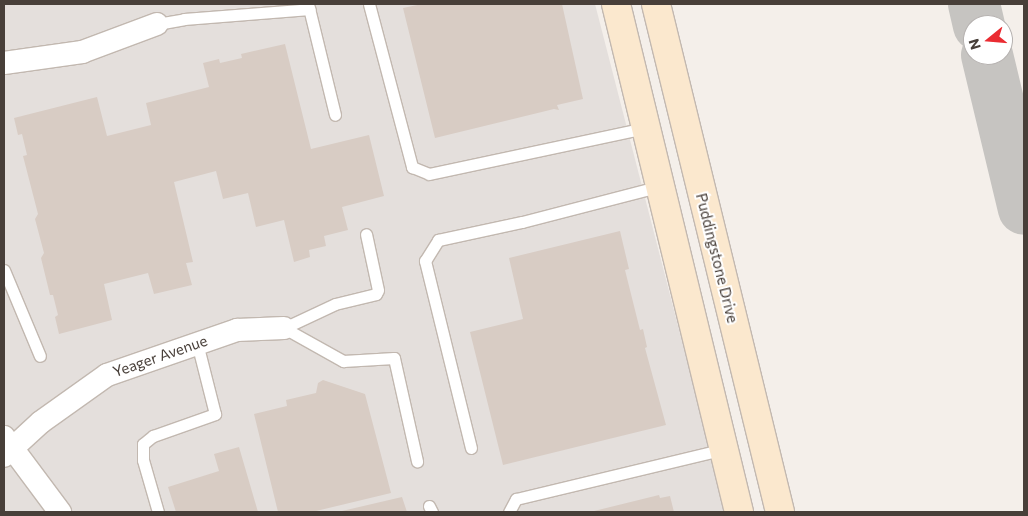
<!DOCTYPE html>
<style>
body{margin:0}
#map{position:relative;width:1028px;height:516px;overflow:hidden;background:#f4efea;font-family:Commissioner,sans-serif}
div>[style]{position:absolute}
.industrial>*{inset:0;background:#e4dfdc}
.taxiway>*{height:52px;margin:-26px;padding:0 26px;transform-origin:26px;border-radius:26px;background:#c6c4c1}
.building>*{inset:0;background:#d8ccc4}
.roads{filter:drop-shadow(1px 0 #c2b8b0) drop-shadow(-1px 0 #c2b8b0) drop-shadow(0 1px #c2b8b0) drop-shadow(0 -1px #c2b8b0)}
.lane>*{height:11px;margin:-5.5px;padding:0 5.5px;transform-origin:5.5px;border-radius:5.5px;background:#fff}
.street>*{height:22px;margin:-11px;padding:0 11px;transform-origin:11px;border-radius:11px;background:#fff}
.secondary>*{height:28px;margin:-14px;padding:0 14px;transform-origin:14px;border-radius:14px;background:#fbe8ce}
span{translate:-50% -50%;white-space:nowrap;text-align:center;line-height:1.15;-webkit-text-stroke:4px #fff;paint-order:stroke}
.street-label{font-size:15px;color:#483f39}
.frame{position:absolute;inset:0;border:5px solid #483f39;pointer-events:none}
.north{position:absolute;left:963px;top:15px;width:50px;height:50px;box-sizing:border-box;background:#fff;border:1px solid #b6b2b0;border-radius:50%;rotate:253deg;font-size:14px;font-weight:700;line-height:20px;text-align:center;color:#483f39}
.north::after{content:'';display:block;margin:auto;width:18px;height:22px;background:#ea2c32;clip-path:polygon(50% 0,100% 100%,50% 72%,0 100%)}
</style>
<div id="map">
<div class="industrial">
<i style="clip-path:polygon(4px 4px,595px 4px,726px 512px,4px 512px)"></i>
</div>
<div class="taxiway">
<i style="left:974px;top:4px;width:22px;rotate:77deg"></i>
<i style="left:987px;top:55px;width:158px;rotate:76.5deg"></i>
</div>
<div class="building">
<i style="clip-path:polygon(422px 4px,562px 4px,583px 99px,557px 105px,559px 110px,554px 109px,435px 138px,403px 8px)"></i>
<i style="clip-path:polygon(285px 44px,311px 149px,369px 135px,384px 196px,342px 207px,348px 230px,324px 236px,326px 246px,309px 250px,310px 257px,294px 262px,284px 220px,256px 227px,248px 193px,223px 199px,216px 171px,174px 182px,193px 262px,186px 263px,192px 285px,154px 294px,148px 273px,104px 284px,112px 320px,59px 334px,55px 317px,58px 315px,53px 295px,50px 295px,41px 258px,44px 253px,35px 219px,38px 214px,23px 156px,27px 155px,22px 134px,18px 135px,14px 118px,97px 97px,107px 136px,151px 125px,146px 103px,209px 87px,203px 63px,219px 59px,220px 63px,242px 58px,241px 54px)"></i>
<i style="clip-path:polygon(620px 231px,629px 269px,625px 270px,640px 330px,643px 329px,647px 347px,645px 348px,666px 425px,503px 465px,470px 332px,523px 319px,509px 258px)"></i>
<i style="clip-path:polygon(323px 380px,365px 394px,391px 493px,312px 512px,278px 512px,254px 414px,287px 406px,286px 400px,316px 393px,318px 383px)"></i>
<i style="clip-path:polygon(239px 447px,258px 512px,176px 512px,168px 487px,219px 471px,214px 454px)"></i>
<i style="clip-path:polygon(659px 495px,660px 498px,670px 496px,674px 512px,590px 512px)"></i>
<i style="clip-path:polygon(402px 497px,407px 512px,342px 512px,342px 511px)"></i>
</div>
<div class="roads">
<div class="lane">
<i style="left:308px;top:4px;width:114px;rotate:76.3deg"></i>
<i style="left:369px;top:4px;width:169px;rotate:75.2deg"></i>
<i style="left:412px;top:167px;width:18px;rotate:22deg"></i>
<i style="left:429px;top:174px;width:222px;rotate:-12deg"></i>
<i style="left:157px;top:24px;width:27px;rotate:-10deg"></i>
<i style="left:184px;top:19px;width:126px;rotate:-4.5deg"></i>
<i style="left:4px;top:270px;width:93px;rotate:67.3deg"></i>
<i style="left:284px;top:328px;width:68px;rotate:29.2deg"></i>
<i style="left:343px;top:361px;width:51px;rotate:-3.4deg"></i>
<i style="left:394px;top:358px;width:106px;rotate:77.4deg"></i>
<i style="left:284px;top:328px;width:56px;rotate:-25.2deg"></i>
<i style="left:335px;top:304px;width:42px;rotate:-13.7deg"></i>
<i style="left:376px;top:294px;width:4px;rotate:-63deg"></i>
<i style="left:378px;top:290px;width:57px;rotate:-102.1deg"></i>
<i style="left:471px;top:448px;width:193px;rotate:-103.8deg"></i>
<i style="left:425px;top:261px;width:25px;rotate:-58deg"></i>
<i style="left:438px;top:240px;width:86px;rotate:-12.1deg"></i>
<i style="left:522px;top:222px;width:144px;rotate:-14.5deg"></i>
<i style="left:429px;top:506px;width:7px;rotate:63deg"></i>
<i style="left:158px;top:512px;width:54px;rotate:-106.1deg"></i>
<i style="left:143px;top:460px;width:16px;rotate:-90deg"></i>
<i style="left:143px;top:444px;width:13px;rotate:-39deg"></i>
<i style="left:153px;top:436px;width:66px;rotate:-19.5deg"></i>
<i style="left:215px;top:414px;width:73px;rotate:-104.2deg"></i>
<i style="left:509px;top:512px;width:15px;rotate:-62deg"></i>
<i style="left:516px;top:499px;width:214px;rotate:-13.5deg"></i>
</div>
<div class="street">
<i style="left:4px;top:63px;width:79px;rotate:-8deg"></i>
<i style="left:82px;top:52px;width:80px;rotate:-20.5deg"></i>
<i style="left:4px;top:437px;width:94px;rotate:53.3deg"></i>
<i style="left:4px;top:456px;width:50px;rotate:-42.6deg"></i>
<i style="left:41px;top:422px;width:81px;rotate:-35.5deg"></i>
<i style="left:107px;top:375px;width:138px;rotate:-19.1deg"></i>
<i style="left:237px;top:330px;width:47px;rotate:-2.4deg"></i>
</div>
<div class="secondary">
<i style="left:616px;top:4px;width:523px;rotate:76.39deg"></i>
<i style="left:656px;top:4px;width:523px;rotate:76.28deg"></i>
</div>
</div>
<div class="street-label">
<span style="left:717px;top:258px;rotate:76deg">Puddingstone Drive</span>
<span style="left:160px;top:356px;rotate:-19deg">Yeager Avenue</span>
</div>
<div class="frame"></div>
<div class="north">N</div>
</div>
